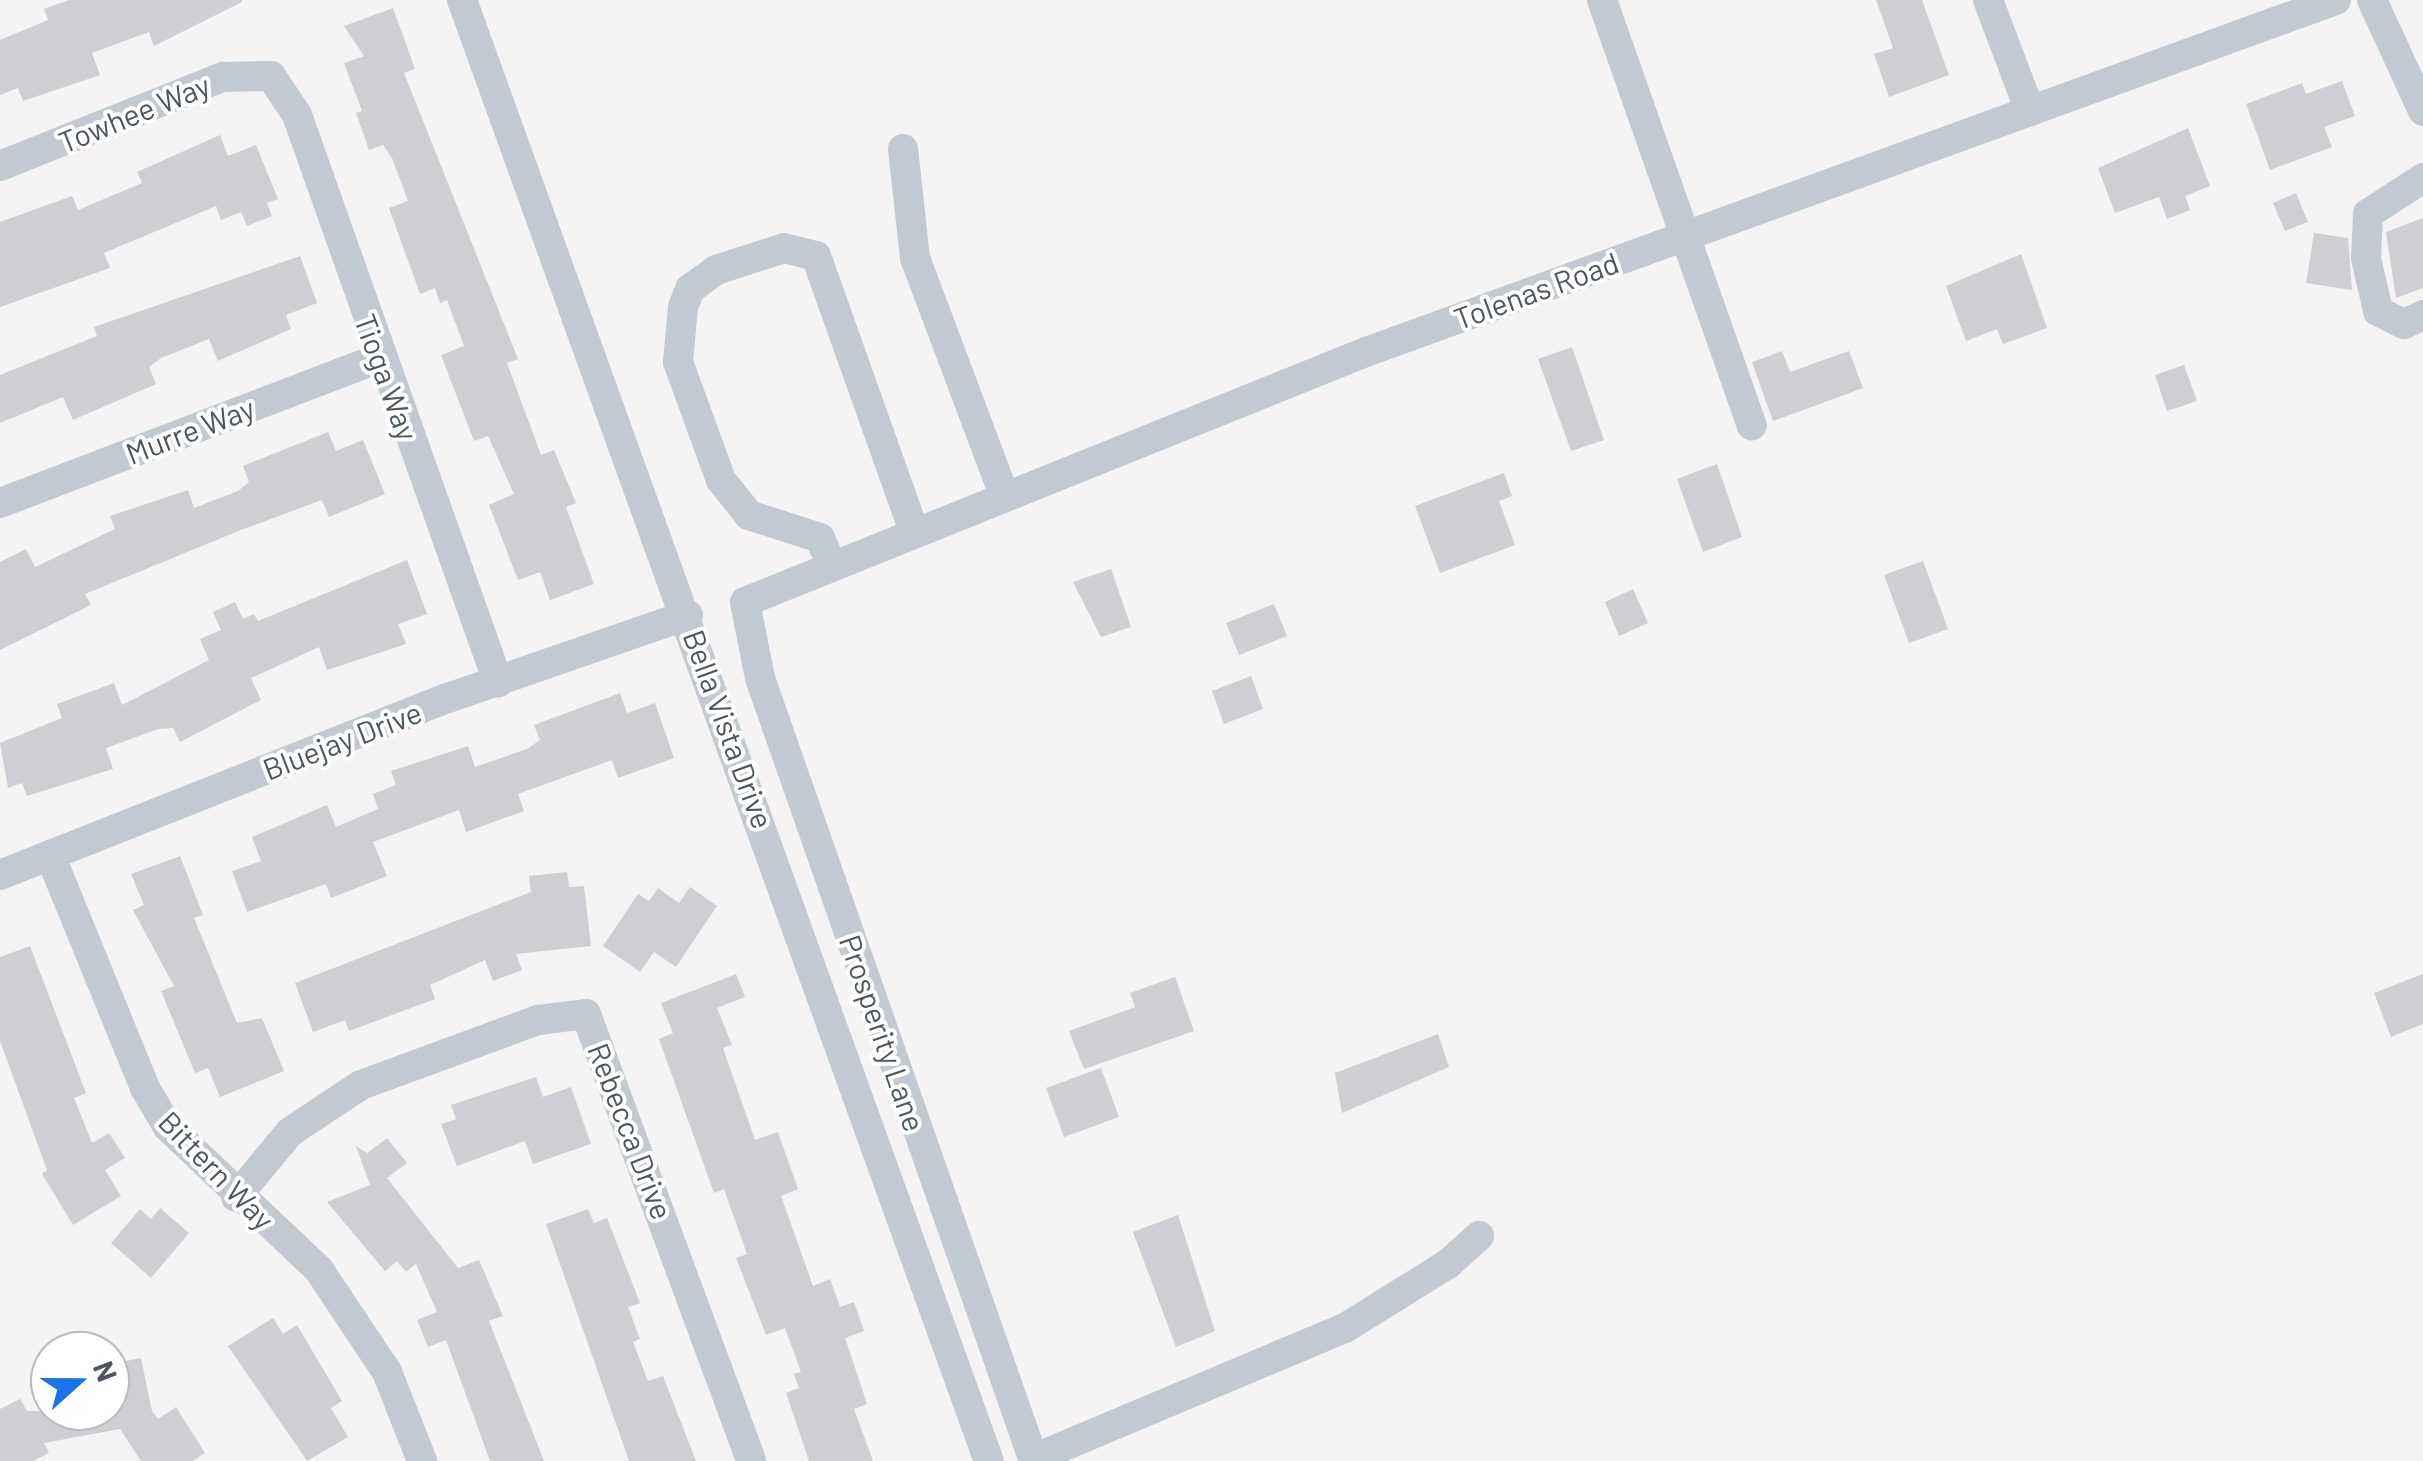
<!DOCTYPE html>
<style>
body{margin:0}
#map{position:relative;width:2423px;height:1461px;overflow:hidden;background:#f5f3f3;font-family:Barlow,sans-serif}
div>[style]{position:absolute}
.building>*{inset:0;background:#cdcfd5}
.minor>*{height:30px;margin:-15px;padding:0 15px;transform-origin:15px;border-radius:15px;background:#c1cad2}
span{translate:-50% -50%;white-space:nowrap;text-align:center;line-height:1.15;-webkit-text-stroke:8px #fff;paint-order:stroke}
.street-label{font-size:30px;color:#4a5661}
.north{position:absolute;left:30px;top:1331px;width:100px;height:100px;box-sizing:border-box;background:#fff;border:2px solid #b7bbc0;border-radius:50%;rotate:69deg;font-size:28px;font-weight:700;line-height:40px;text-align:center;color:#4a5661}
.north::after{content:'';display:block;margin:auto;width:35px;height:45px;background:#1a73e8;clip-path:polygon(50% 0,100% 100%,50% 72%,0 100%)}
</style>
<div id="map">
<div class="building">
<i style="clip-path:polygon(69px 0,242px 0,242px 2px,154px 46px,149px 32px,92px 53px,100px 75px,23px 101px,18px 88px,0 95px,0 40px,48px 20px,44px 9px)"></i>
<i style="clip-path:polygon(1876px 0,1922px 0,1949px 75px,1889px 97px,1874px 54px,1893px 48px)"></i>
<i style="clip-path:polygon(393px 8px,415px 69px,404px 73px,518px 359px,507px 363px,541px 455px,554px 450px,576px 503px,566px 507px,594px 584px,550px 600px,540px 572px,518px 580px,489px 505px,514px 494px,488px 436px,474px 441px,441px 355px,464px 346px,447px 300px,440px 303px,435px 288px,420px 294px,389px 208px,408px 201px,392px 158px,383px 145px,369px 150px,356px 113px,362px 111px,344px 63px,364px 56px,344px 26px)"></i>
<i style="clip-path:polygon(2342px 81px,2355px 116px,2324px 127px,2332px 147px,2270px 170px,2246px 104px,2302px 83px,2306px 94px)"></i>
<i style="clip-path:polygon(2188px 128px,2210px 186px,2185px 196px,2190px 210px,2167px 219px,2159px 197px,2115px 213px,2098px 168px)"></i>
<i style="clip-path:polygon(220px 135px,228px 156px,256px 145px,278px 199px,267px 203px,272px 216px,247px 226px,241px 212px,221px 220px,216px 206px,104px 253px,110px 268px,0 307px,0 222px,72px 196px,78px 210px,142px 183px,137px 172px)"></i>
<i style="clip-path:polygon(2296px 193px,2308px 222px,2285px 231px,2273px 203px)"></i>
<i style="clip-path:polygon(2423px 218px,2423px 288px,2396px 298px,2386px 232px)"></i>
<i style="clip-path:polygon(2314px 233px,2348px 238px,2352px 290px,2306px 283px)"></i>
<i style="clip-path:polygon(2021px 254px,2047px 328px,2003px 344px,1997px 329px,1966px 341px,1946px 286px)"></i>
<i style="clip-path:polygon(300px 256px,317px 303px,286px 315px,291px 329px,218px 361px,209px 339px,161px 358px,149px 367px,156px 384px,73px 420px,63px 397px,0 423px,0 375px,97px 336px,94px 327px)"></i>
<i style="clip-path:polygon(1572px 347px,1604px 440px,1571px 451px,1538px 359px)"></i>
<i style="clip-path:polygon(1782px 351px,1790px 372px,1849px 351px,1863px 388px,1773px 421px,1752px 362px)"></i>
<i style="clip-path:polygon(2184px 365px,2197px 401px,2167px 411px,2155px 375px)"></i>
<i style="clip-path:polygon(328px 432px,336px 451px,363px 440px,385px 494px,329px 517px,322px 500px,236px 532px,85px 594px,91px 605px,0 650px,0 562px,26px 549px,35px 567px,115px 529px,110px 516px,188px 490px,194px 508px,238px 491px,249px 482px,243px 466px)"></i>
<i style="clip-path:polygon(1717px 464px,1742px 537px,1703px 552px,1677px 479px)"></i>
<i style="clip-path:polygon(1504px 473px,1512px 496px,1499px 501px,1515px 545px,1440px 573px,1415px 506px)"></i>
<i style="clip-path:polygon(407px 560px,427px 614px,398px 624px,406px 644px,327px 670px,319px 647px,251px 678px,261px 700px,180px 742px,173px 728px,158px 729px,106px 748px,113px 769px,27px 796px,22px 783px,8px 788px,0 743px,62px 718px,57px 704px,114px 683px,122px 705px,209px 660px,200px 639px,221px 630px,213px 612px,235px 602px,243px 619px,254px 614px,258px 621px)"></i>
<i style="clip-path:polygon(1923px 561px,1948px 629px,1909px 643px,1884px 575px)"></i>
<i style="clip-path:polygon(1111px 569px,1131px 627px,1101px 637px,1073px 582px)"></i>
<i style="clip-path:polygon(1633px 589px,1648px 623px,1619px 636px,1605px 602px)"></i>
<i style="clip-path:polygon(1274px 604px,1287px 636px,1239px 655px,1226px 623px)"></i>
<i style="clip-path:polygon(1251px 676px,1263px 709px,1224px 724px,1212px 691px)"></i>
<i style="clip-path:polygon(620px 693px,627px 713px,655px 703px,674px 758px,618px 778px,612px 760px,518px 794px,524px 811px,466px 832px,459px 810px,373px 842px,387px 876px,331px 898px,326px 884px,247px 912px,232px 871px,261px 861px,252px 837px,327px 805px,336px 827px,378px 809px,373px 794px,396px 785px,391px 771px,468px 746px,475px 767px,527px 749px,540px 740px,534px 725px)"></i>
<i style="clip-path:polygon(180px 856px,203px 915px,194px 918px,237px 1023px,262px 1018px,284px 1071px,220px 1097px,208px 1068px,195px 1073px,161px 991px,174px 986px,133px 910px,144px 905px,131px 874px)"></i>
<i style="clip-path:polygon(567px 872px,569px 887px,584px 886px,591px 946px,516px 954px,522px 970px,493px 981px,485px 960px,430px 985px,435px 999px,349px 1031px,345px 1020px,313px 1032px,295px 983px,531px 892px,529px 876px)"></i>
<i style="clip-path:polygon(690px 887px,717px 906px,676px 967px,654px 952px,640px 972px,603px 946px,638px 894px,649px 901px,658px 888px,679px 903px)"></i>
<i style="clip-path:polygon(30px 946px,86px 1093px,74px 1098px,92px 1143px,109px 1133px,125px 1158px,105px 1170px,121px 1196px,73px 1225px,42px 1174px,47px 1170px,0 1041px,0 957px)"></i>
<i style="clip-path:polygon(736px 974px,745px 997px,717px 1008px,732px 1045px,723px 1048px,755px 1140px,778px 1132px,798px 1189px,781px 1196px,813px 1286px,830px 1279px,840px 1307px,854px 1302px,864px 1331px,845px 1338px,867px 1404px,854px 1409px,873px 1461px,809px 1461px,786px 1393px,799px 1388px,794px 1374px,801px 1372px,785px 1328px,766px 1335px,736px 1258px,747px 1254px,724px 1189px,714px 1193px,659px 1039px,673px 1033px,661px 1003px)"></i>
<i style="clip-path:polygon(2423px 974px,2423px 1024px,2391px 1037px,2374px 993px)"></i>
<i style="clip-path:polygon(1175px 977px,1194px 1031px,1084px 1069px,1069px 1031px,1135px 1007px,1130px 993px)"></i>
<i style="clip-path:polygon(1438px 1034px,1449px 1067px,1342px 1113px,1335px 1073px)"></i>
<i style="clip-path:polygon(1101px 1068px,1119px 1117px,1064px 1137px,1046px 1088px)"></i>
<i style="clip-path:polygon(536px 1077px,543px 1097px,571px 1087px,591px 1144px,533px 1164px,525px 1141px,457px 1166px,441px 1124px,456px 1119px,451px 1105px)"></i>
<i style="clip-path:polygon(387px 1138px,407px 1163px,387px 1178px,458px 1268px,479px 1260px,503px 1316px,489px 1321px,544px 1461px,490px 1461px,446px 1340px,428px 1347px,417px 1320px,437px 1312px,416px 1264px,406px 1272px,397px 1261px,385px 1271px,327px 1202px,370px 1185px,356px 1146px,367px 1153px)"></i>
<i style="clip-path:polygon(160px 1208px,189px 1233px,151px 1278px,111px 1243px,140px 1209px,151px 1219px)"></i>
<i style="clip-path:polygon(588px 1209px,594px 1223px,607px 1218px,640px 1303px,628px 1307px,640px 1339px,633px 1342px,648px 1381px,663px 1376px,696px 1461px,629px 1461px,546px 1224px)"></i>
<i style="clip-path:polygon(1178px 1215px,1215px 1331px,1176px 1347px,1133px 1232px)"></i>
<i style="clip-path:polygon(273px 1318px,283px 1334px,297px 1325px,342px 1401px,331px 1408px,348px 1437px,307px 1461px,228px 1346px)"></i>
<i style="clip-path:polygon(141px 1358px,152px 1411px,158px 1419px,176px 1407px,205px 1453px,192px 1461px,141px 1461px,120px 1429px,44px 1443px,49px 1453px,33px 1461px,0 1461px,0 1409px,20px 1399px,27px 1411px,110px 1411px,110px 1364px)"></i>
</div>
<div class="minor">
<i style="left:462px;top:0;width:1553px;rotate:70.17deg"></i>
<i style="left:1602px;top:0;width:451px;rotate:70.6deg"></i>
<i style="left:1988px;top:0;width:119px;rotate:69.3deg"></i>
<i style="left:2372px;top:0;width:122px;rotate:65.3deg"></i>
<i style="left:903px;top:149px;width:110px;rotate:83.7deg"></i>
<i style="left:915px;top:258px;width:253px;rotate:69.4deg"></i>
<i style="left:0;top:166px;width:240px;rotate:-21.8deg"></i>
<i style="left:223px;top:77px;width:48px;rotate:-1.2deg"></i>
<i style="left:271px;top:76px;width:47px;rotate:56.3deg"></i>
<i style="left:297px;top:115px;width:602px;rotate:70.48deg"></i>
<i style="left:2423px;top:178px;width:66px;rotate:146.8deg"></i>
<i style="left:2368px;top:214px;width:44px;rotate:92.6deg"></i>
<i style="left:2366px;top:258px;width:54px;rotate:77.2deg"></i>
<i style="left:2378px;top:311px;width:29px;rotate:27deg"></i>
<i style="left:2404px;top:324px;width:21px;rotate:-25deg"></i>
<i style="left:0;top:503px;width:407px;rotate:-20.9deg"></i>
<i style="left:831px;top:564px;width:28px;rotate:-113deg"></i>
<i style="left:820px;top:538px;width:75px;rotate:-162.1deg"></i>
<i style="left:749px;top:515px;width:45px;rotate:-128.7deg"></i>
<i style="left:721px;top:480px;width:126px;rotate:-110deg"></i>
<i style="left:678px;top:362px;width:55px;rotate:-84.8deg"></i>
<i style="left:683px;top:307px;width:19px;rotate:-69deg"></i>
<i style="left:690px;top:289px;width:32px;rotate:-36deg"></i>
<i style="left:716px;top:270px;width:71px;rotate:-17.9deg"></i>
<i style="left:784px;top:248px;width:33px;rotate:14deg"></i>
<i style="left:816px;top:256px;width:292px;rotate:70.4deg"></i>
<i style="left:50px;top:855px;width:252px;rotate:67.8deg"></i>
<i style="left:145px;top:1088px;width:45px;rotate:59.5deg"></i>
<i style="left:168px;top:1127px;width:208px;rotate:43.4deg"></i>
<i style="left:319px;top:1270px;width:123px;rotate:56.3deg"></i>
<i style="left:387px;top:1372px;width:96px;rotate:68.5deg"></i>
<i style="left:0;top:875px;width:482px;rotate:-21.6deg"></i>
<i style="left:448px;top:698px;width:254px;rotate:-19.1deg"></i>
<i style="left:236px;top:1197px;width:85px;rotate:-50.3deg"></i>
<i style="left:290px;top:1132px;width:85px;rotate:-33.5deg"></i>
<i style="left:361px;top:1085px;width:189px;rotate:-20.2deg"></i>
<i style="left:538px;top:1020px;width:48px;rotate:-7.1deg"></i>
<i style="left:586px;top:1014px;width:476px;rotate:69.7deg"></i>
<i style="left:1033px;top:1459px;width:338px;rotate:-22.8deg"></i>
<i style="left:1345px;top:1328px;width:121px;rotate:-31.9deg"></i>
<i style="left:1448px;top:1264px;width:42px;rotate:-42.1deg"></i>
<i style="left:1034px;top:1461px;width:830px;rotate:-109.29deg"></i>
<i style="left:760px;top:678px;width:77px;rotate:-101.2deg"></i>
<i style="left:745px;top:602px;width:669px;rotate:-21.93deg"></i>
<i style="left:1366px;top:352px;width:1032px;rotate:-19.95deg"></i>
</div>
<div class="street-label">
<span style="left:134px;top:113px;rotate:-22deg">Towhee Way</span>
<span style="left:1536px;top:290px;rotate:-20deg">Tolenas Road</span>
<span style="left:387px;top:377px;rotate:70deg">Tioga Way</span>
<span style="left:190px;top:430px;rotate:-21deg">Murre Way</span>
<span style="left:729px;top:729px;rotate:70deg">Bella Vista Drive</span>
<span style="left:342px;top:740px;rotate:-21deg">Bluejay Drive</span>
<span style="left:883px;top:1033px;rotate:71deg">Prosperity Lane</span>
<span style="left:631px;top:1131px;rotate:69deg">Rebecca Drive</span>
<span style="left:217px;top:1170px;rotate:46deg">Bittern Way</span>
</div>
<div class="north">N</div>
</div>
